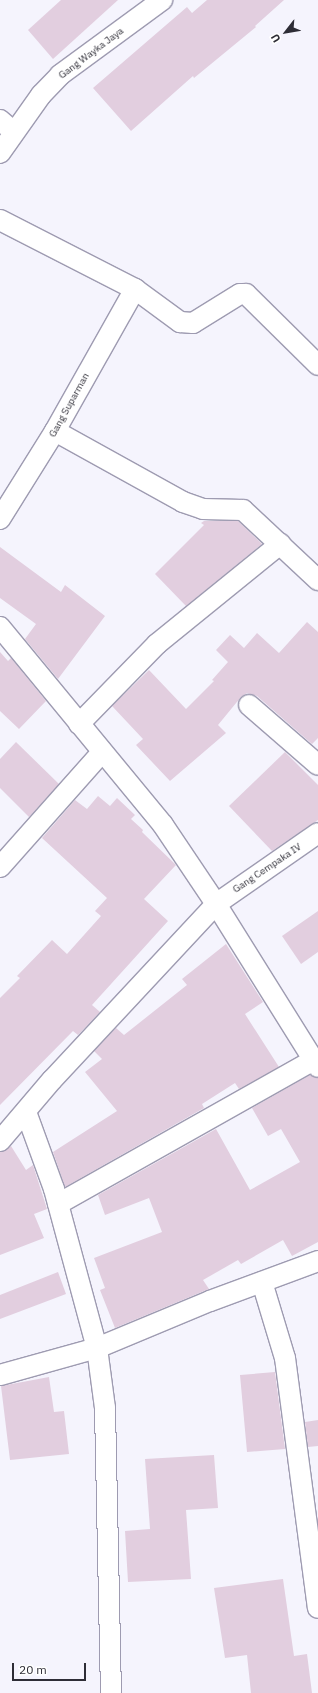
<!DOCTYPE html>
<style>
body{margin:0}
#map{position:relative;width:318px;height:1693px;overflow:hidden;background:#f5f4fd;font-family:"IBM Plex Sans",sans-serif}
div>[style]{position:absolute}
.building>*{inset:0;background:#e2cedf}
.roads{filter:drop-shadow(1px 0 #9e9bb1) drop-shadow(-1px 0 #9e9bb1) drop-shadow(0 1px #9e9bb1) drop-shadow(0 -1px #9e9bb1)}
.minor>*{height:20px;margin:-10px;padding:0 10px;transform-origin:10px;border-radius:10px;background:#fff}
span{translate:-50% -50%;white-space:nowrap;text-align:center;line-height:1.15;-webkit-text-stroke:3px #fff;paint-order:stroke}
.street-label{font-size:10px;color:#2e2d36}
.north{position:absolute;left:266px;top:12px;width:40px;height:40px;-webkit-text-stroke:3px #fff;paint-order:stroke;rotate:239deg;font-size:11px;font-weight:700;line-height:16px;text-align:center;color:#2e2d36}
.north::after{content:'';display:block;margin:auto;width:14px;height:18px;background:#2e2d36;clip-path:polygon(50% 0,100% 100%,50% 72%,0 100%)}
.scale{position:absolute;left:12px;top:1663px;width:74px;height:18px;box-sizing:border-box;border:2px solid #2e2d36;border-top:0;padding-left:5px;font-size:12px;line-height:14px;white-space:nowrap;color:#2e2d36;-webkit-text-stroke:3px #fff;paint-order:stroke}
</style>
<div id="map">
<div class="building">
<i style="clip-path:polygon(61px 0,118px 0,53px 59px,28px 30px)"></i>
<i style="clip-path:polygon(207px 0,284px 0,255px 26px,256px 27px,194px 78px,193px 76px,131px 131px,93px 88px,187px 7px,192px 13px)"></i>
<i style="clip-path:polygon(204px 521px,238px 521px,262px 544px,186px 606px,155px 574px,204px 525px,201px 523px)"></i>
<i style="clip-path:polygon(0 547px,61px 592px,65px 585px,105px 616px,58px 679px,25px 639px,36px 624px,0 598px)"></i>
<i style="clip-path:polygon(307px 622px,318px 632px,318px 738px,312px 744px,257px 696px,247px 693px,241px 697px,218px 725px,226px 733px,170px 781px,136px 745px,143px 739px,112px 706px,149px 670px,186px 709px,214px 681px,212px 680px,228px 662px,216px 650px,230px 635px,244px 648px,257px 633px,279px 653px)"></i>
<i style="clip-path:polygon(0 652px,8px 661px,11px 658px,46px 701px,19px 729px,0 711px)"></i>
<i style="clip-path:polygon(16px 742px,59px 784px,29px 817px,0 788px,0 759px)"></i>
<i style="clip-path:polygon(285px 752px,318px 785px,318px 820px,272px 851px,229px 806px)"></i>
<i style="clip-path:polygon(98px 796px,110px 806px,117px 798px,135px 815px,131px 819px,143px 830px,142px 832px,176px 865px,144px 899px,168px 921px,92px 1005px,100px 1012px,78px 1035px,73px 1031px,0 1105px,0 998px,20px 978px,17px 976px,52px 940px,67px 954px,101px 916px,95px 911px,107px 898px,42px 838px,75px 800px,87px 809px)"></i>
<i style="clip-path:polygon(318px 911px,318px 952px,301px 964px,282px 936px)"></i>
<i style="clip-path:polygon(226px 944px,263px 1002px,245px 1014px,279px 1067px,239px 1089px,235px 1083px,202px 1104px,204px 1108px,65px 1187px,53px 1152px,117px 1111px,85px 1072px,102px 1059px,94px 1051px,116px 1028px,124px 1035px,187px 985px,182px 979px)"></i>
<i style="clip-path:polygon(310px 1075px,318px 1078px,318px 1242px,292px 1256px,283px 1240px,241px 1264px,238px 1260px,203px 1280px,209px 1289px,115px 1328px,100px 1290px,105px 1288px,94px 1258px,162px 1232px,149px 1198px,105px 1215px,98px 1195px,216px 1129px,250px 1190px,300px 1162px,281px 1129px,268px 1136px,252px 1108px)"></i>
<i style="clip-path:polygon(11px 1146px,26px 1170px,33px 1165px,47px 1209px,34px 1214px,44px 1238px,0 1255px,0 1152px)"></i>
<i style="clip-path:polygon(58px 1272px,66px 1294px,0 1319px,0 1295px)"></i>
<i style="clip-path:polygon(275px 1372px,285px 1449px,247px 1452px,240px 1375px)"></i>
<i style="clip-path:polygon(49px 1377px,54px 1412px,64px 1411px,69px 1454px,10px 1460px,1px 1386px)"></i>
<i style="clip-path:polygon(318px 1420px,318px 1446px,308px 1447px,305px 1422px)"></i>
<i style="clip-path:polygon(214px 1455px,218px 1508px,186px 1510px,191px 1579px,128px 1582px,125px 1531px,150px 1529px,145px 1459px)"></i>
<i style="clip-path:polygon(283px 1579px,294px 1656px,307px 1654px,312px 1693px,251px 1693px,247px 1655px,225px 1658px,214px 1588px)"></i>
</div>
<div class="roads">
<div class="minor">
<i style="left:0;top:120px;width:18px;rotate:41deg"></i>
<i style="left:0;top:153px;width:71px;rotate:-54.7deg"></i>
<i style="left:41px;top:95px;width:28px;rotate:-46deg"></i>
<i style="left:60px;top:75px;width:127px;rotate:-36.3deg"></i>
<i style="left:0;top:220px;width:152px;rotate:27.1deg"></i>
<i style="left:135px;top:289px;width:56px;rotate:36.3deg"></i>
<i style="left:180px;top:322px;width:13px;rotate:4deg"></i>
<i style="left:193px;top:323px;width:55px;rotate:-31.7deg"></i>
<i style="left:240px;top:294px;width:6px"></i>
<i style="left:246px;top:294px;width:101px;rotate:44.6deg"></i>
<i style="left:55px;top:431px;width:146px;rotate:29deg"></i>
<i style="left:183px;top:502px;width:21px;rotate:19deg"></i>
<i style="left:203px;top:509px;width:40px;rotate:1.4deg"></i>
<i style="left:243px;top:510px;width:103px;rotate:43deg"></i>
<i style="left:0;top:519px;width:104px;rotate:-58deg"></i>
<i style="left:55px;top:431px;width:163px;rotate:-60.6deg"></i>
<i style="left:0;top:627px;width:256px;rotate:50.5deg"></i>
<i style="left:163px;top:825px;width:95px;rotate:56.1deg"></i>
<i style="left:216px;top:904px;width:192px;rotate:58deg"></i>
<i style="left:249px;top:705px;width:91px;rotate:41deg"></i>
<i style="left:79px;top:724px;width:112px;rotate:-45.7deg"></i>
<i style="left:157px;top:644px;width:159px;rotate:-39.1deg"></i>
<i style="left:0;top:867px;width:154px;rotate:-48.4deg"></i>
<i style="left:26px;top:1112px;width:82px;rotate:70deg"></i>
<i style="left:54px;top:1189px;width:165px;rotate:74.9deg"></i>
<i style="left:97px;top:1348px;width:61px;rotate:82.4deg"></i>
<i style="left:105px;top:1408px;width:285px;rotate:88.8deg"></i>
<i style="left:0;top:1141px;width:80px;rotate:-49.6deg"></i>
<i style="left:52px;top:1080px;width:241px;rotate:-47deg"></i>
<i style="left:216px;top:904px;width:124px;rotate:-34.8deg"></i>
<i style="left:58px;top:1204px;width:294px;rotate:-29.4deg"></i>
<i style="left:262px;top:1282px;width:79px;rotate:73.2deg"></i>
<i style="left:285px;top:1358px;width:252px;rotate:82.5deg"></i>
<i style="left:0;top:1375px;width:101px;rotate:-15.6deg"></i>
<i style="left:97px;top:1348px;width:122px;rotate:-22.6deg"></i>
<i style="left:210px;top:1301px;width:115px;rotate:-20.3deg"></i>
</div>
</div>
<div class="street-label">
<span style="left:91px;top:53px;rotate:-37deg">Gang Wayka Jaya</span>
<span style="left:69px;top:405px;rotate:-61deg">Gang Suparman</span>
<span style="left:267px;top:868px;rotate:-34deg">Gang Cempaka IV</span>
</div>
<div class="north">U</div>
<div class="scale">20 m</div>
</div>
